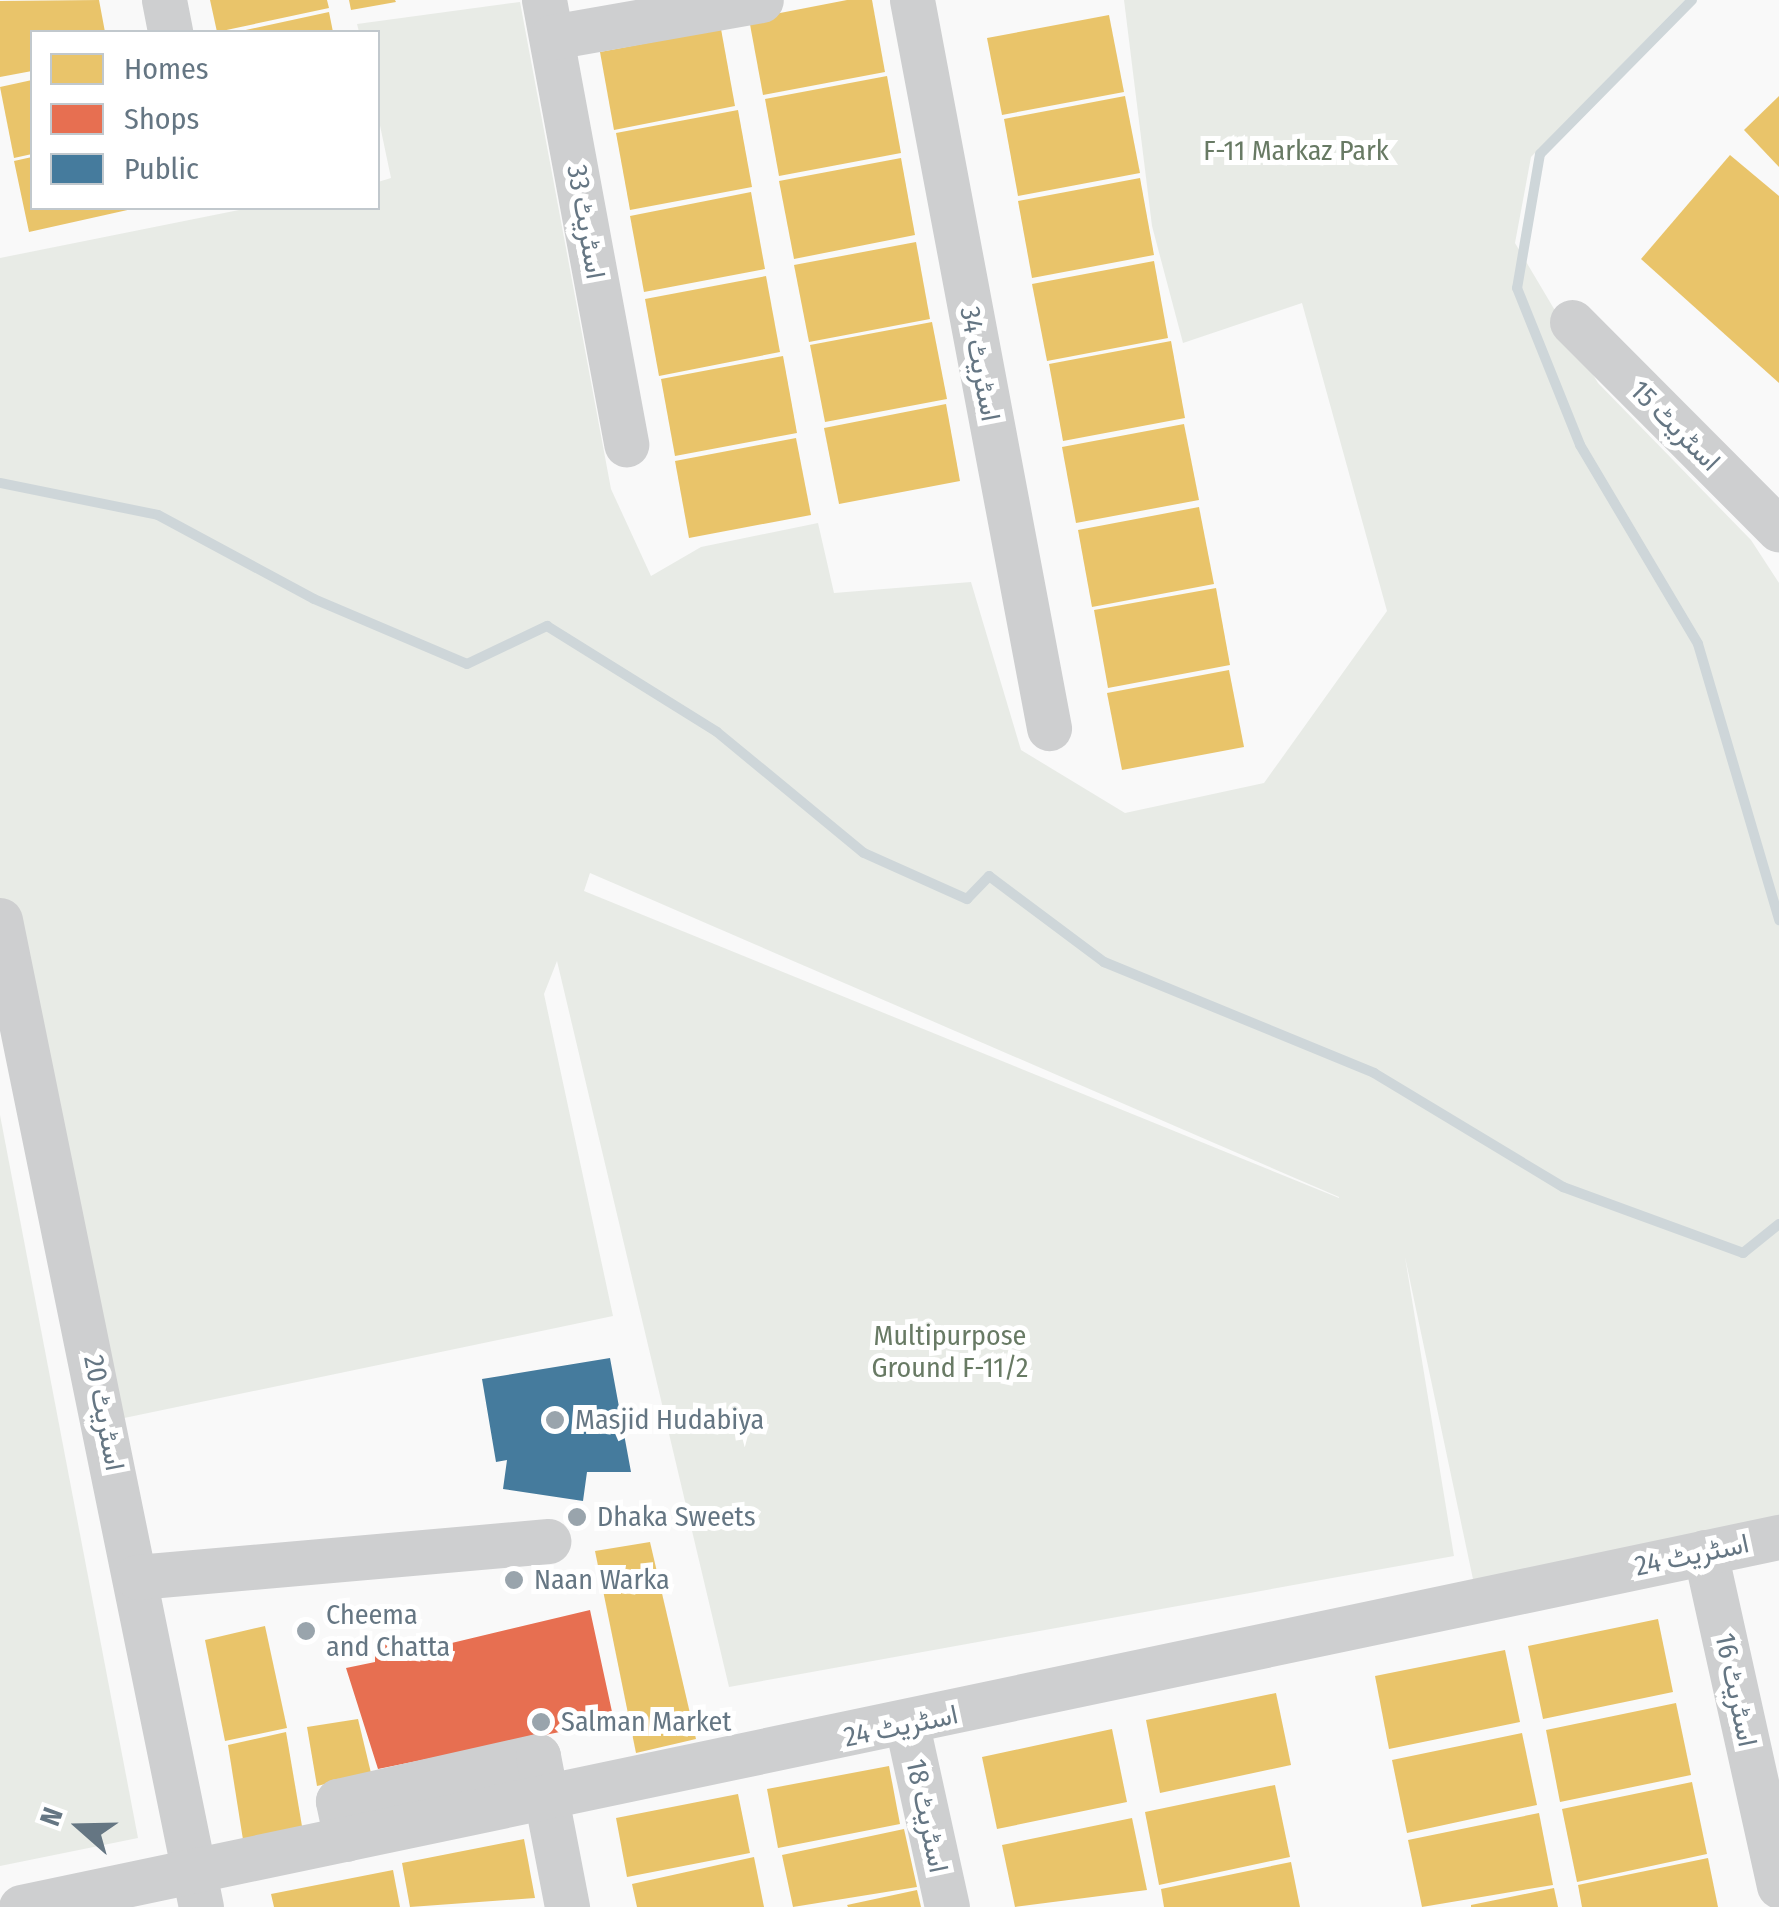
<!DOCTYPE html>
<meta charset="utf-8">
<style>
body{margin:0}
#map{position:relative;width:1779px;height:1907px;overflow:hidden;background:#f9f9f9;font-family:"Fira Sans Condensed",Vazirmatn,sans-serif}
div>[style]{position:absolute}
.green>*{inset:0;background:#e8ebe6}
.homes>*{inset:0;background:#e9c46a}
.shops>*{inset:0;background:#e76f51}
.public>*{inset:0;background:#457b9d}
.stream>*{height:10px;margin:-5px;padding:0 5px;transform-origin:5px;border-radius:5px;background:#ced6d9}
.minor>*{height:45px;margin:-22.5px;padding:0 22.5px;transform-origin:22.5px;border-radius:22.5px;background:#cecfd0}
.dots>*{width:28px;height:28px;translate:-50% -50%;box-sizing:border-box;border:5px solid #fff;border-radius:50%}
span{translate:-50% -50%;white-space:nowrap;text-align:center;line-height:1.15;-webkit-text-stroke:10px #fff;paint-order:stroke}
.park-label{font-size:28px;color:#687a64}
.street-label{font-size:28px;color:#657683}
.poi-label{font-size:28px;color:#657683}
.left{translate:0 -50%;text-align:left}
.legend{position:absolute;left:30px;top:30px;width:350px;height:180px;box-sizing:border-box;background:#fff;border:2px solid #c1c8cd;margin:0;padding:12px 18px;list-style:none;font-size:30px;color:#657683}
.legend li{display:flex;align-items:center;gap:20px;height:50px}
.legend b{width:50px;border:2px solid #c1c8cd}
.north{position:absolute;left:30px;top:1777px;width:100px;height:100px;-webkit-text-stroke:8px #fff;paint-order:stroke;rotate:290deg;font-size:28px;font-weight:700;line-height:40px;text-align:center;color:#657683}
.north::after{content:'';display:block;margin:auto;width:35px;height:45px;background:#657683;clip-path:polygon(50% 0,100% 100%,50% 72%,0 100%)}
</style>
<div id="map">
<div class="green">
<i style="clip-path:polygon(evenodd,1124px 0,1685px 0,1531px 157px,1515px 243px,1598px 383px,1751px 540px,1779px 583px,1779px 1517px,1474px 1584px,1405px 1257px,1454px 1556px,729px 1687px,557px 961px,544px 994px,613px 1316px,105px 1422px,0 931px,0 258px,249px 208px,378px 208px,378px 182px,391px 178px,378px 116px,378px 32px,359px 32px,357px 24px,520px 2px,611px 489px,651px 576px,701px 547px,818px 523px,834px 593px,971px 582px,1021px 750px,1125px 813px,1264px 783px,1387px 611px,1302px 303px,1183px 343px,1152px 226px,1124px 0,590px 873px,1339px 1197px,1339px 1198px,584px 891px,590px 873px)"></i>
<i style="clip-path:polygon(0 1115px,138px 1838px,0 1866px)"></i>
</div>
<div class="homes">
<i style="clip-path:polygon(99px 0,105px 32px,32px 32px,32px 71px,0 77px,0 1px)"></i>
<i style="clip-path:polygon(210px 0,327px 0,329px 8px,217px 32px)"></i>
<i style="clip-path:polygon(349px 0,395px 0,396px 2px,351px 10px)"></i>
<i style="clip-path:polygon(847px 0,872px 0,885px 72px,763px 95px,749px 19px)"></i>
<i style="clip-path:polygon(329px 12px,333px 32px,241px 32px,241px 31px)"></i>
<i style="clip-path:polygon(1109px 15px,1124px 92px,1002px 115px,987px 38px)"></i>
<i style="clip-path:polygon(721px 29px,735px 106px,614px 130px,600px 52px)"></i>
<i style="clip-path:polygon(887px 76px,901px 153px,779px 176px,765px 99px)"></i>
<i style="clip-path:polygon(32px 80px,32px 154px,14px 158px,0 87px)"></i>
<i style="clip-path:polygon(1125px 96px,1140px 173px,1018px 196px,1004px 119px)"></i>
<i style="clip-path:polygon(1779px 96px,1779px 167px,1744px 130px)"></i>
<i style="clip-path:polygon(738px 110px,752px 187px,630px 210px,616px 133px)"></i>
<i style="clip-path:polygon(1730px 155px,1779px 196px,1779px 383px,1641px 259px)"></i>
<i style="clip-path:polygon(32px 157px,32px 208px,132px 209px,29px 232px,14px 161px)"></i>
<i style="clip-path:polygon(901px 158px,915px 235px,794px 259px,779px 181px)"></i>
<i style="clip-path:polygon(1140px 178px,1154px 255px,1032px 278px,1018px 201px)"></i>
<i style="clip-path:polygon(751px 192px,765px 269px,644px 292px,630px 216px)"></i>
<i style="clip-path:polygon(916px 242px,930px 319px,809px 342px,794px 265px)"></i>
<i style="clip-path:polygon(1154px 261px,1168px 338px,1047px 361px,1032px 284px)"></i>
<i style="clip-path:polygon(766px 276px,780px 352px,659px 376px,645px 299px)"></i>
<i style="clip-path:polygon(932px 322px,947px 399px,825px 422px,810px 345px)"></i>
<i style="clip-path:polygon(1171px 341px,1185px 418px,1063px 441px,1049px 364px)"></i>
<i style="clip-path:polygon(783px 356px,797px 433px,675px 456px,661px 379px)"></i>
<i style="clip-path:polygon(946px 404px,960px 481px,839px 504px,824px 428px)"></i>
<i style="clip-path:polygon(1184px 424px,1199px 500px,1076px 523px,1062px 447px)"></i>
<i style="clip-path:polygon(796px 438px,811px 515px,689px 538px,675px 461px)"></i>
<i style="clip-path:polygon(1199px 507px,1214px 584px,1092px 607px,1078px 530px)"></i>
<i style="clip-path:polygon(1216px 588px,1230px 665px,1108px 688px,1094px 610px)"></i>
<i style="clip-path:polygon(1229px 670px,1244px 747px,1122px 770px,1107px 693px)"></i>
<i style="clip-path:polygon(650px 1542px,696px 1739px,636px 1753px,595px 1551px)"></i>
<i style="clip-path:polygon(1658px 1619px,1673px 1692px,1543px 1719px,1528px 1646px)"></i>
<i style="clip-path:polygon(265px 1626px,287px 1728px,225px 1741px,205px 1640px)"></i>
<i style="clip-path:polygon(1505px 1650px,1520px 1722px,1389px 1749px,1375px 1676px)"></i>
<i style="clip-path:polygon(1276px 1693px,1291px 1765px,1160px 1793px,1146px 1720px)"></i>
<i style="clip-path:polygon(1676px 1703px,1691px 1775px,1560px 1802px,1546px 1730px)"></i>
<i style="clip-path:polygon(358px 1719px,371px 1773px,317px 1786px,307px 1727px)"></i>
<i style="clip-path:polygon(1112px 1729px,1127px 1802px,997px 1829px,982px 1757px)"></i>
<i style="clip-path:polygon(286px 1732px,303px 1832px,244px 1846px,228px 1745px)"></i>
<i style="clip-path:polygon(1522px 1733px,1537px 1805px,1407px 1833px,1392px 1760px)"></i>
<i style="clip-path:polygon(889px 1766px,900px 1824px,778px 1848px,767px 1789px)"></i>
<i style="clip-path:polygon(1692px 1782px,1707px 1854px,1577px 1882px,1562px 1809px)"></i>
<i style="clip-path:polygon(1275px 1785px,1290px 1857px,1159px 1885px,1145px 1812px)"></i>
<i style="clip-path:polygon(738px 1794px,750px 1853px,627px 1877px,616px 1818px)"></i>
<i style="clip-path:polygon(1539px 1813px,1553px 1885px,1422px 1907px,1408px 1840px)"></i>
<i style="clip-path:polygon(1132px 1818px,1147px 1890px,1015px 1907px,1002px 1845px)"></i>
<i style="clip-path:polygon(904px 1829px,917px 1887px,793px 1907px,782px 1855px)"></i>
<i style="clip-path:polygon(524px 1839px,535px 1898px,410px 1907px,402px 1863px)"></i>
<i style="clip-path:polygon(754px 1857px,764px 1907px,637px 1907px,632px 1884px)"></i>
<i style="clip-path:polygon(1708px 1858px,1718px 1907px,1582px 1907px,1578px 1885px)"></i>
<i style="clip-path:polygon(1291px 1862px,1300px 1907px,1164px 1907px,1161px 1889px)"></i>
<i style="clip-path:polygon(393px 1870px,400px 1907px,274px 1907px,271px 1894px)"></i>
<i style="clip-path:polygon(1554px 1888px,1558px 1907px,1471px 1907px,1471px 1905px)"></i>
<i style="clip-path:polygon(917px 1890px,921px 1907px,848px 1907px,847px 1905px)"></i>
</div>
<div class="shops">
<i style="clip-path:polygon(590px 1610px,614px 1721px,378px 1769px,346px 1668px,375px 1662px,375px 1647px,403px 1638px,410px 1653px)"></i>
</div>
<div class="public">
<i style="clip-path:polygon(610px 1358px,631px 1472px,587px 1472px,583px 1501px,503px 1489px,507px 1460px,496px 1462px,482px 1379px)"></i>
</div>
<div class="stream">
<i style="left:1692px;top:0;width:216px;rotate:134.6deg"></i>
<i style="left:1540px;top:154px;width:136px;rotate:99.7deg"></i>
<i style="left:1517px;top:288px;width:169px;rotate:68.1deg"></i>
<i style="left:1580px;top:445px;width:231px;rotate:59.3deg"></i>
<i style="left:1698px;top:644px;width:288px;rotate:73.6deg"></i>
<i style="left:0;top:483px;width:161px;rotate:11.4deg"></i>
<i style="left:158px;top:515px;width:177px;rotate:28.3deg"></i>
<i style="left:314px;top:599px;width:166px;rotate:23deg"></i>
<i style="left:467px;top:664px;width:89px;rotate:-25.4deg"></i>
<i style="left:547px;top:626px;width:200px;rotate:31.9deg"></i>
<i style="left:717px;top:732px;width:190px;rotate:39.5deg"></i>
<i style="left:864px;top:853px;width:113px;rotate:24.1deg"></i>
<i style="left:967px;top:899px;width:32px;rotate:-46deg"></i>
<i style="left:989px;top:876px;width:144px;rotate:36.8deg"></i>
<i style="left:1104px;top:962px;width:292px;rotate:22.3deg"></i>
<i style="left:1374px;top:1073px;width:221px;rotate:31.1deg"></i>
<i style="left:1563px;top:1187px;width:192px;rotate:20.1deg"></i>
<i style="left:1743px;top:1253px;width:46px;rotate:-38.9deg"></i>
</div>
<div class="minor">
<i style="left:164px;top:0;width:33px;rotate:79deg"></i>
<i style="left:544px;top:0;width:452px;rotate:79.5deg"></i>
<i style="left:912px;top:0;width:741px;rotate:79.34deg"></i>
<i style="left:552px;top:37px;width:212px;rotate:-10deg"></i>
<i style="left:1572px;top:322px;width:293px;rotate:45.1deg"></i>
<i style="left:0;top:920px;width:1007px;rotate:78.49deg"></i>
<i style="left:1705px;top:1552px;width:342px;rotate:77.5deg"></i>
<i style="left:137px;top:1577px;width:413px;rotate:-5deg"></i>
<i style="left:907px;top:1725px;width:186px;rotate:77.6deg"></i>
<i style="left:346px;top:1839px;width:39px;rotate:-102deg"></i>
<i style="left:338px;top:1801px;width:205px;rotate:-12.7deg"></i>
<i style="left:538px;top:1756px;width:154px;rotate:79.1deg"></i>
<i style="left:21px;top:1907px;width:1797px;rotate:-11.89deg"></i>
</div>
<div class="dots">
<i style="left:555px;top:1420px;background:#99a4ac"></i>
<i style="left:577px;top:1517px;background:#99a4ac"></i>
<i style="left:514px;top:1580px;background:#99a4ac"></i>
<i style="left:306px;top:1631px;background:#99a4ac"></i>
<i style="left:541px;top:1722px;background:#99a4ac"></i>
</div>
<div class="park-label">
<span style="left:1296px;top:151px">F-11 Markaz Park</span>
<span style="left:950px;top:1352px">Multipurpose<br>Ground F-11/2</span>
</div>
<div class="street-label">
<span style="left:586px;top:222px;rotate:80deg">اسٹریٹ 33</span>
<span style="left:980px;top:364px;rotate:79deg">اسٹریٹ 34</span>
<span style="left:1675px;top:426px;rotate:45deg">اسٹریٹ 15</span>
<span style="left:104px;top:1413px;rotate:79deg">اسٹریٹ 20</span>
<span style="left:1692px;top:1555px;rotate:-12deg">اسٹریٹ 24</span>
<span style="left:1736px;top:1690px;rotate:78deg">اسٹریٹ 16</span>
<span style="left:901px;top:1726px;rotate:-12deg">اسٹریٹ 24</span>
<span style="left:927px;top:1816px;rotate:78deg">اسٹریٹ 18</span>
</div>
<div class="poi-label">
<span class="left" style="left:575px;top:1420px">Masjid Hudabiya</span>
<span class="left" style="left:597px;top:1517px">Dhaka Sweets</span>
<span class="left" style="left:534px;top:1580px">Naan Warka</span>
<span class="left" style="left:326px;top:1631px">Cheema<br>and Chatta</span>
<span class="left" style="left:561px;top:1722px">Salman Market</span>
</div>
<ul class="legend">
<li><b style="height:28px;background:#e9c46a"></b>Homes</li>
<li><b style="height:28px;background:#e76f51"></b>Shops</li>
<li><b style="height:28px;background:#457b9d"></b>Public</li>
</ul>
<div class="north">N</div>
</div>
